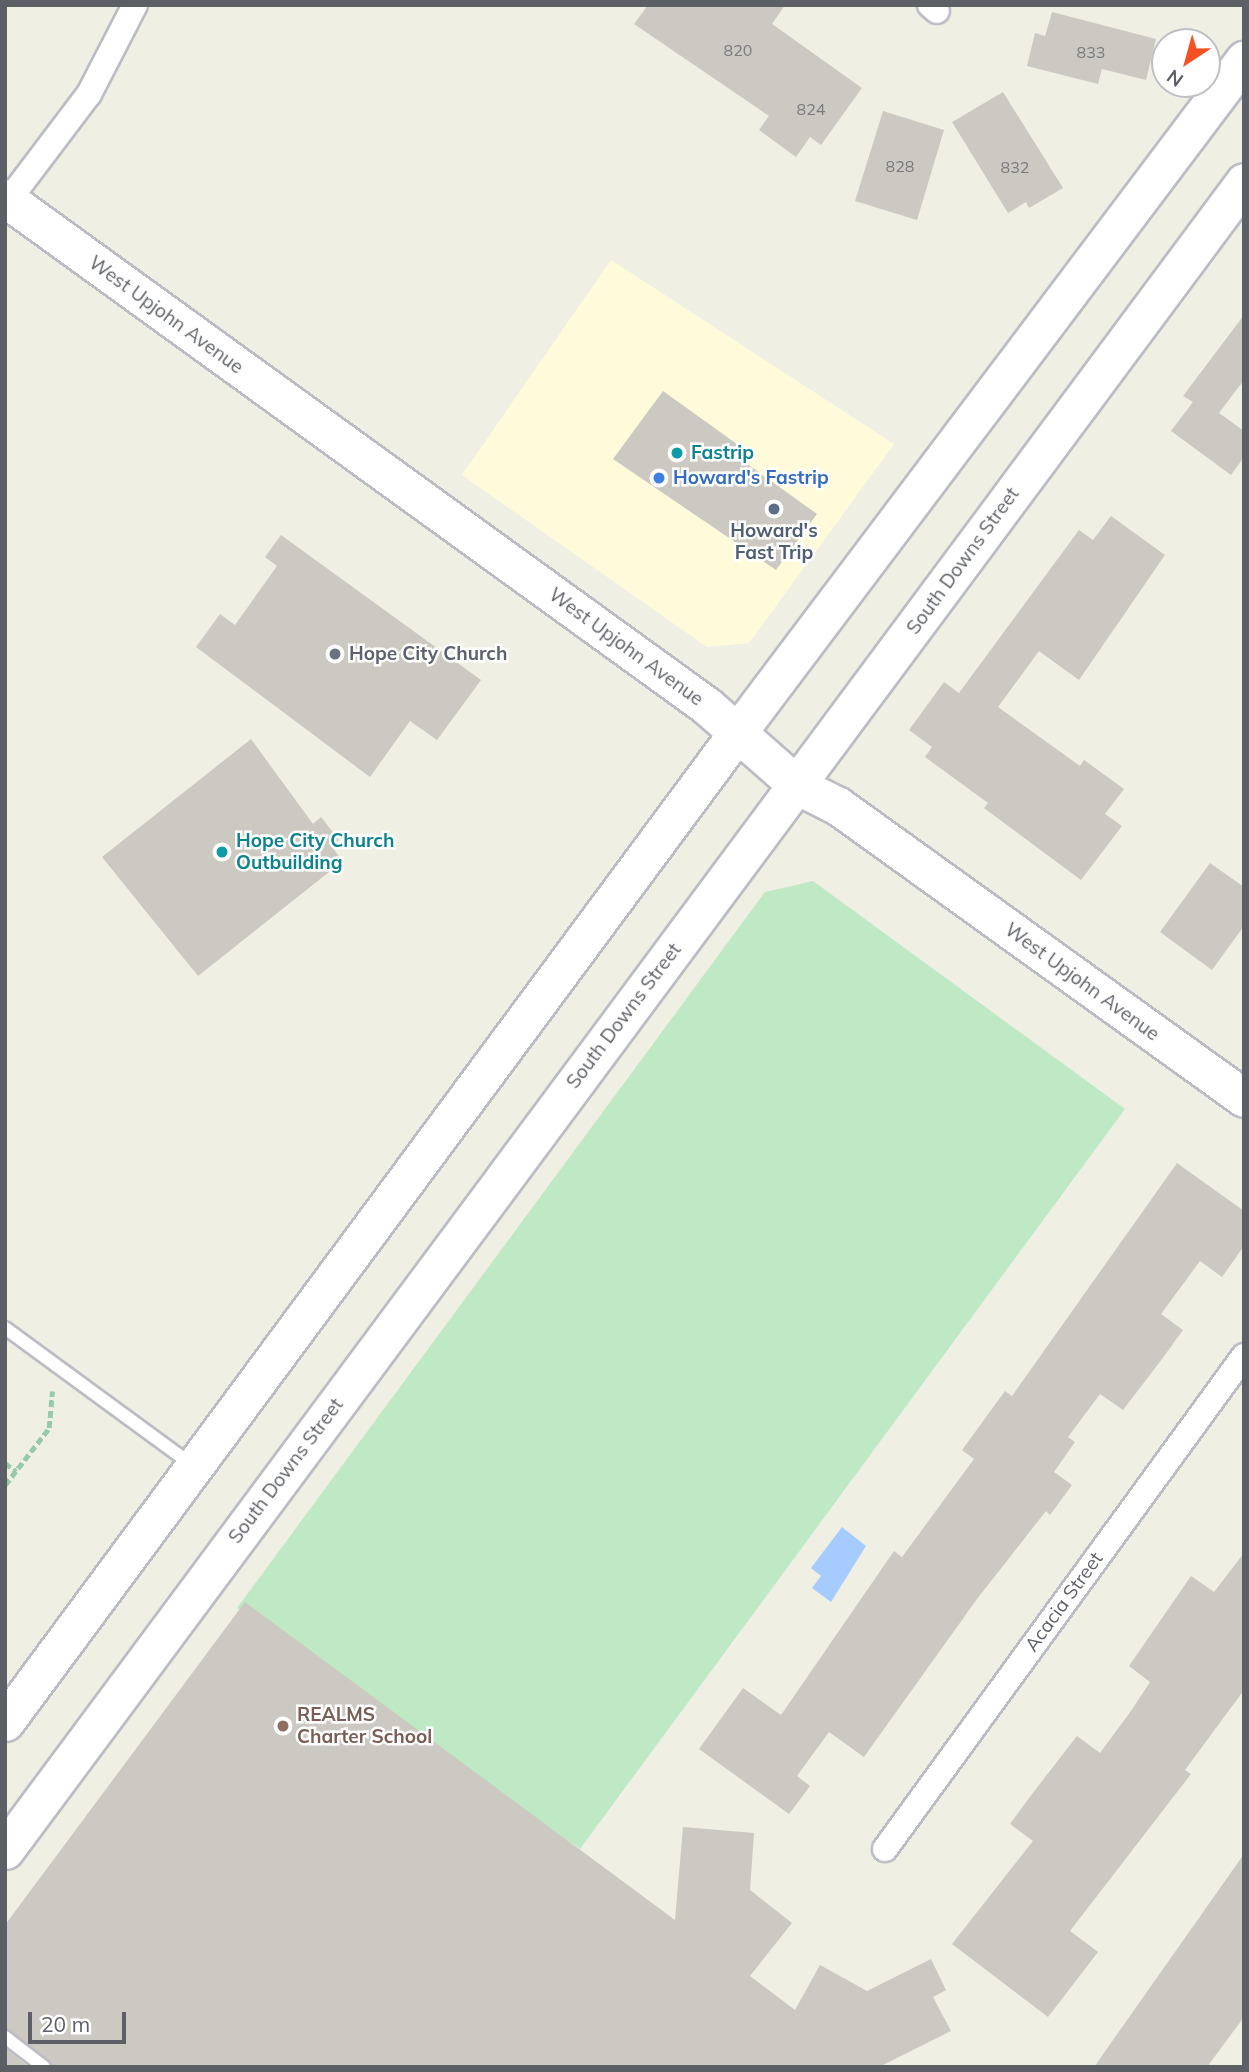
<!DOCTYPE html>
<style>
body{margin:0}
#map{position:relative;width:1249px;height:2072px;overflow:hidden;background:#f0efe4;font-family:Mulish,sans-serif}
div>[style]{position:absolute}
.commercial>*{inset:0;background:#fffbda}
.green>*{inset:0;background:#bfe9c4}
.water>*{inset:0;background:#a5cbff}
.building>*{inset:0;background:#cbc9c1}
.path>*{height:4.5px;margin-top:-2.25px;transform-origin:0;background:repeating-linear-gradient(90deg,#97caad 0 7px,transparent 0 10.5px)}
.roads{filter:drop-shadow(2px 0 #bcbdc4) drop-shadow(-2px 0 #bcbdc4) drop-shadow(0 2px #bcbdc4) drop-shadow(0 -2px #bcbdc4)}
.lane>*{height:12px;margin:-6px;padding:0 6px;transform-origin:6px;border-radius:6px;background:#fff}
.street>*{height:24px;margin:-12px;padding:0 12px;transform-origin:12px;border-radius:12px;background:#fff}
.secondary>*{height:37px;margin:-18.5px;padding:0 18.5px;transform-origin:18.5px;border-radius:18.5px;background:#fff}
.dots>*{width:19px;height:19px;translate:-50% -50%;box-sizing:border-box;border:4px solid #fff;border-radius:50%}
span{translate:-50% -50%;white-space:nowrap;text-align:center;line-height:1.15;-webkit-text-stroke:5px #fff;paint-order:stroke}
.number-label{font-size:16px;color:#787a7d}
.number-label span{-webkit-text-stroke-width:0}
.street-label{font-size:19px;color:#5c5f66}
.culture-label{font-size:19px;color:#0d838f;font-weight:700}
.left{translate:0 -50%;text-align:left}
.shop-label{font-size:19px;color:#366cbe;font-weight:700}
.service-label{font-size:19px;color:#4e5e75;font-weight:700}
.worship-label{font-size:19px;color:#5b616d;font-weight:700}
.education-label{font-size:19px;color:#785e54;font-weight:700}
.frame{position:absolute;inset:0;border:7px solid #5c5f66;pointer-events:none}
.north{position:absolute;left:1151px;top:28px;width:70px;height:70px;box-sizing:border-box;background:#fff;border:2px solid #bebfc2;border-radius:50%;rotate:216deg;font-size:19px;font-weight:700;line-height:28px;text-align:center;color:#5c5f66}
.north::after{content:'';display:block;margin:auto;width:24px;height:32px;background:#f65123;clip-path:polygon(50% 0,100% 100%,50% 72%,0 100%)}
.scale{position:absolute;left:28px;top:2012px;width:98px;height:32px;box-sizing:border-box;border:4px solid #5c5f66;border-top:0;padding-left:9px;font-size:21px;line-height:24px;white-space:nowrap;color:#5c5f66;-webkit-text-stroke:5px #fff;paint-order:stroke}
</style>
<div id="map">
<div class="commercial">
<i style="clip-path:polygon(611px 260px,894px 444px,749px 643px,707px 647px,462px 475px)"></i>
</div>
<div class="green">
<i style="clip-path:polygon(813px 881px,1125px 1109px,580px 1849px,237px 1608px,765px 892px)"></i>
</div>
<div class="water">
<i style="clip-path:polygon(842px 1527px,866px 1546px,831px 1602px,812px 1588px,821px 1576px,811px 1568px)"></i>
</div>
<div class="building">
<i style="clip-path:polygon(648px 5px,785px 5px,772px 24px,862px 88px,821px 145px,810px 137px,796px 157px,759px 130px,769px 116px,634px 24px)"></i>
<i style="clip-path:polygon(1052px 12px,1156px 39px,1146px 80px,1102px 69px,1098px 84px,1027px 66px,1035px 33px,1045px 36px)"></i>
<i style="clip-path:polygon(1003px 92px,1063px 188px,1029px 208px,1026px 202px,1008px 213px,952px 122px)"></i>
<i style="clip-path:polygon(883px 111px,944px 130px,917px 220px,855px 201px)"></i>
<i style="clip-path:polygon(1244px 315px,1244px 380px,1219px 413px,1244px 431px,1244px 457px,1231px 475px,1171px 431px,1193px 402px,1183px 396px)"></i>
<i style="clip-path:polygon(663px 391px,741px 447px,735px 455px,817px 514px,776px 570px,613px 459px)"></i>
<i style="clip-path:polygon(1111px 516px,1165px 555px,1079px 680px,1039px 651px,998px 707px,1080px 766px,1084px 760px,1124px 789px,1105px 814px,1122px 826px,1081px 880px,984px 808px,988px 803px,925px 757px,932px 747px,909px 730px,944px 682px,959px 693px,1079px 530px,1093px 540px)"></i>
<i style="clip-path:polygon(281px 535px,481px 680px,437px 740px,410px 721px,370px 777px,196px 647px,220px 614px,235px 625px,277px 566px,265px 557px)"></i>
<i style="clip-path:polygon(251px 739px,313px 824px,321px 817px,339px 840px,331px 846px,343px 861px,198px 976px,102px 857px)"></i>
<i style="clip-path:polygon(1210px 863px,1244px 887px,1244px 926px,1212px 970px,1160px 932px)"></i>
<i style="clip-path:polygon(1177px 1163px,1244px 1211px,1244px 1246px,1222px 1277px,1200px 1261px,1161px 1314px,1183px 1330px,1162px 1359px,1123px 1410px,1100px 1394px,1068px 1437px,1075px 1442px,1054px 1472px,1072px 1485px,1050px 1515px,1046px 1511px,977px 1599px,864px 1757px,829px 1732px,797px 1776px,810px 1786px,789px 1814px,699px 1749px,743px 1688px,781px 1715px,894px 1551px,902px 1557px,974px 1459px,962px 1450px,1005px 1391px,1012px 1396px)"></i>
<i style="clip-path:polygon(1244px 1553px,1244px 1690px,1185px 1770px,1191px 1774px,1070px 1931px,1098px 1952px,1048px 2017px,952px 1944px,1033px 1841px,1010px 1824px,1032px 1794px,1077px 1736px,1100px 1753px,1131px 1711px,1150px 1682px,1129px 1666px,1191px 1576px,1214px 1592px)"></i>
<i style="clip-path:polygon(245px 1602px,675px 1920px,683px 1827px,754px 1833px,750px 1890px,792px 1923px,750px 1976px,795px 2010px,820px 1965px,867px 1991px,931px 1959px,946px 1990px,933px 1997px,951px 2031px,879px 2067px,53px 2067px,5px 2028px,5px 1925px)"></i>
<i style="clip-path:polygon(1244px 1854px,1244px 2017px,1207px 2067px,1094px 2067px)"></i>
<i style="clip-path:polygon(5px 2048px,29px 2067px,5px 2067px)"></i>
</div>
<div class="path">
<i style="left:5px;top:1463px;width:14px;rotate:36deg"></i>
<i style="left:5px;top:1485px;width:72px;rotate:-52.3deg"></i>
<i style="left:49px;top:1428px;width:37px;rotate:-85deg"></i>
</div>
<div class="roads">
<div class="lane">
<i style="left:5px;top:1328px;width:230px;rotate:36.2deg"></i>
<i style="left:5px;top:2037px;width:49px;rotate:37.6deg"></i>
</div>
<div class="street">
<i style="left:930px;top:5px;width:9px;rotate:41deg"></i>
<i style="left:5px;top:205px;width:139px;rotate:-52.9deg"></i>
<i style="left:89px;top:94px;width:100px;rotate:-62.7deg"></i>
<i style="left:885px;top:1849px;width:610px;rotate:-53.94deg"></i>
</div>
<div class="secondary">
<i style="left:5px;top:198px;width:867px;rotate:35.89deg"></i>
<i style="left:707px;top:706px;width:121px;rotate:41.3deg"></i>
<i style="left:798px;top:786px;width:45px;rotate:26.6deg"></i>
<i style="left:838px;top:806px;width:500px;rotate:35.72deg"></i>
<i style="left:5px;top:1722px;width:1230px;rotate:-53.49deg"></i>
<i style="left:737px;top:733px;width:843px;rotate:-53.01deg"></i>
<i style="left:5px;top:1850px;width:2078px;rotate:-53.39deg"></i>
</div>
</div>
<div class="dots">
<i style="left:677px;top:453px;background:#0f9aa8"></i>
<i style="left:659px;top:478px;background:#3f7fe0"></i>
<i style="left:774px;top:509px;background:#5c6f8a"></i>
<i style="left:335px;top:654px;background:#6b7280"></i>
<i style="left:222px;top:852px;background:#0f9aa8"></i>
<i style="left:283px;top:1726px;background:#8d6e63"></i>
</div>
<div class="number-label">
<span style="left:738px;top:50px">820</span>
<span style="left:1091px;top:52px">833</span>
<span style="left:811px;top:109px">824</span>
<span style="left:900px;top:166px">828</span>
<span style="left:1015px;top:167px">832</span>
</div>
<div class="street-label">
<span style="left:166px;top:315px;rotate:36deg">West Upjohn Avenue</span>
<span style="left:963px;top:561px;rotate:-54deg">South Downs Street</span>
<span style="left:626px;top:647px;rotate:36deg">West Upjohn Avenue</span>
<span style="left:1082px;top:982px;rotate:36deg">West Upjohn Avenue</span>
<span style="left:624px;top:1016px;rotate:-53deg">South Downs Street</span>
<span style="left:286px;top:1471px;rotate:-53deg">South Downs Street</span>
<span style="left:1064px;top:1602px;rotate:-54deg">Acacia Street</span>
</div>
<div class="culture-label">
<span class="left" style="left:691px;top:453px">Fastrip</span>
<span class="left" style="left:236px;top:852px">Hope City Church<br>Outbuilding</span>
</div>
<div class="shop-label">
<span class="left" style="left:673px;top:478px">Howard's Fastrip</span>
</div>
<div class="service-label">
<span style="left:774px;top:542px">Howard's<br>Fast Trip</span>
</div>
<div class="worship-label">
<span class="left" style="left:349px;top:654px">Hope City Church</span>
</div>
<div class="education-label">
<span class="left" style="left:297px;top:1726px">REALMS<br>Charter School</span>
</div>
<div class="frame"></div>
<div class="north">N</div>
<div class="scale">20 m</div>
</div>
